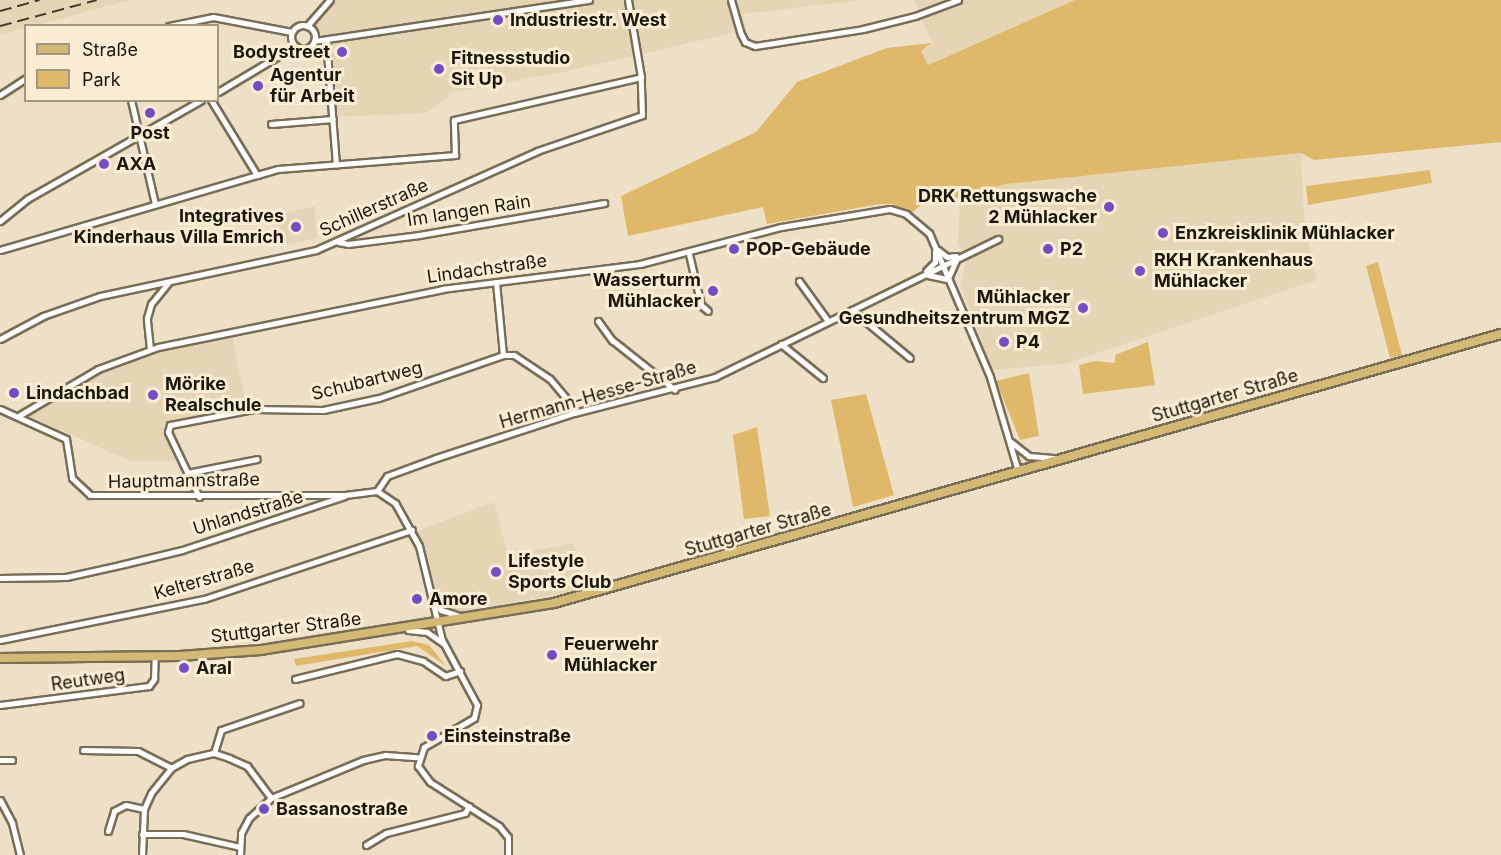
<!DOCTYPE html>
<meta charset="utf-8">
<style>
body{margin:0}
#map{position:relative;width:1501px;height:855px;overflow:hidden;background:#ede0c7;font-family:Inter,sans-serif}
div>[style]{position:absolute}
.built>*{inset:0;background:#e5d5b4}
.green>*{inset:0;background:#dfb969}
.roads{filter:drop-shadow(2px 0 #786d56) drop-shadow(-2px 0 #786d56) drop-shadow(0 2px #786d56) drop-shadow(0 -2px #786d56)}
.minor>*{height:5px;margin:-2.5px;padding:0 2.5px;transform-origin:2.5px;border-radius:2.5px;background:#fff}
.minor>.ring{margin:-2.5px;padding:0;box-sizing:content-box;background:none;border:5px solid #fff;border-radius:50%}
.primary>*{height:8px;margin:-4px;padding:0 4px;transform-origin:4px;border-radius:4px;background:#d4b974}
.rail>*{height:2px;margin-top:-1px;transform-origin:0;background:repeating-linear-gradient(90deg,#403a2e 0 12px,transparent 0 18px)}
.dots>*{width:16px;height:16px;translate:-50% -50%;box-sizing:border-box;border:3px solid #faedd4;border-radius:50%}
span{translate:-50% -50%;white-space:nowrap;text-align:center;line-height:1.15;-webkit-text-stroke:6px #faedd4;paint-order:stroke}
.poi-label{font-size:18px;color:#1b170e;font-weight:700}
.left{translate:0 -50%;text-align:left}
.right{translate:-100% -50%;text-align:right}
.street-label{font-size:18px;color:#1b170e}
.legend{position:absolute;left:24px;top:24px;width:195px;height:78px;box-sizing:border-box;background:#faedd4;border:2px solid #a19785;margin:0;padding:8px 10px;list-style:none;font-size:18px;color:#1b170e}
.legend li{display:flex;align-items:center;gap:12px;height:30px}
.legend b{width:30px;border:2px solid #a19785}
</style>
<div id="map">
<div class="built">
<i style="clip-path:polygon(0 0,130px 0,0 35px)"></i>
<i style="clip-path:polygon(335px 0,863px 0,743px 14px,746px 30px,559px 73px,449px 93px,448px 98px,426px 113px,328px 117px,325px 48px,313px 24px)"></i>
<i style="clip-path:polygon(914px 0,1075px 0,927px 65px,921px 51px,933px 45px)"></i>
<i style="clip-path:polygon(1301px 153px,1304px 217px,1317px 280px,1064px 364px,992px 370px,960px 284px,966px 262px,958px 243px,960px 198px,1006px 184px)"></i>
<i style="clip-path:polygon(315px 206px,317px 238px,285px 245px,279px 240px,273px 216px)"></i>
<i style="clip-path:polygon(232px 336px,247px 408px,168px 421px,163px 429px,175px 461px,130px 461px,29px 416px,108px 369px,161px 352px)"></i>
<i style="clip-path:polygon(494px 502px,508px 555px,574px 543px,584px 590px,436px 615px,414px 532px)"></i>
</div>
<div class="green">
<i style="clip-path:polygon(1075px 0,1501px 0,1501px 142px,1314px 160px,1301px 153px,1006px 184px,960px 198px,930px 198px,911px 213px,892px 204px,880px 204px,767px 224px,763px 207px,628px 236px,621px 196px,756px 132px,797px 82px,887px 48px,932px 43px,921px 51px,928px 65px)"></i>
<i style="clip-path:polygon(1430px 170px,1432px 183px,1308px 205px,1306px 186px)"></i>
<i style="clip-path:polygon(1378px 262px,1402px 355px,1390px 358px,1366px 266px)"></i>
<i style="clip-path:polygon(1148px 342px,1155px 385px,1083px 394px,1079px 365px,1095px 361px,1115px 363px,1115px 355px)"></i>
<i style="clip-path:polygon(1029px 373px,1039px 436px,1020px 440px,996px 381px)"></i>
<i style="clip-path:polygon(866px 394px,894px 495px,853px 507px,831px 400px)"></i>
<i style="clip-path:polygon(757px 427px,770px 516px,744px 519px,733px 435px)"></i>
<i style="clip-path:polygon(412px 641px,429px 645px,446px 666px,417px 646px,296px 666px,294px 659px)"></i>
</div>
<div class="roads">
<div class="minor">
<i style="left:731px;top:0;width:35px;rotate:74deg"></i>
<i style="left:741px;top:34px;width:9px;rotate:63deg"></i>
<i style="left:745px;top:42px;width:11px;rotate:22deg"></i>
<i style="left:755px;top:46px;width:109px;rotate:-8.9deg"></i>
<i style="left:863px;top:29px;width:54px;rotate:-14deg"></i>
<i style="left:915px;top:16px;width:46px;rotate:-20.4deg"></i>
<i class="ring" style="left:291px;top:25px;width:19px;height:19px"></i>
<i style="left:169px;top:26px;width:45px;rotate:-11.6deg"></i>
<i style="left:213px;top:17px;width:80px;rotate:10.8deg"></i>
<i style="left:307px;top:26px;width:35px;rotate:-49deg"></i>
<i style="left:326px;top:40px;width:125px;rotate:85.4deg"></i>
<i style="left:314px;top:41px;width:278px;rotate:-8.5deg"></i>
<i style="left:218px;top:92px;width:90px;rotate:-30.9deg"></i>
<i style="left:0;top:95px;width:31px;rotate:-33deg"></i>
<i style="left:131px;top:100px;width:107px;rotate:77deg"></i>
<i style="left:211px;top:100px;width:88px;rotate:58.5deg"></i>
<i style="left:257px;top:175px;width:22px;rotate:-16deg"></i>
<i style="left:278px;top:169px;width:178px;rotate:-4.5deg"></i>
<i style="left:455px;top:155px;width:35px;rotate:-92deg"></i>
<i style="left:454px;top:120px;width:192px;rotate:-12.9deg"></i>
<i style="left:271px;top:124px;width:62px;rotate:-4.6deg"></i>
<i style="left:0;top:221px;width:35px;rotate:-39deg"></i>
<i style="left:27px;top:199px;width:200px;rotate:-29.6deg"></i>
<i style="left:338px;top:242px;width:10px;rotate:11deg"></i>
<i style="left:348px;top:244px;width:72px;rotate:-7.2deg"></i>
<i style="left:419px;top:235px;width:188px;rotate:-9.8deg"></i>
<i style="left:0;top:250px;width:268px;rotate:-16.3deg"></i>
<i style="left:938px;top:250px;width:11px;rotate:38deg"></i>
<i style="left:947px;top:257px;width:9px;rotate:-6deg"></i>
<i style="left:689px;top:254px;width:52px;rotate:76.8deg"></i>
<i style="left:701px;top:305px;width:9px;rotate:41deg"></i>
<i style="left:926px;top:271px;width:13px;rotate:-45deg"></i>
<i style="left:935px;top:262px;width:11px;rotate:-90deg"></i>
<i style="left:928px;top:275px;width:19px;rotate:12deg"></i>
<i style="left:949px;top:276px;width:20px;rotate:-66deg"></i>
<i style="left:799px;top:281px;width:49px;rotate:54.1deg"></i>
<i style="left:496px;top:282px;width:73px;rotate:84.5deg"></i>
<i style="left:503px;top:355px;width:11px"></i>
<i style="left:514px;top:355px;width:43px;rotate:33.7deg"></i>
<i style="left:550px;top:379px;width:33px;rotate:50deg"></i>
<i style="left:571px;top:404px;width:9px;rotate:72deg"></i>
<i style="left:852px;top:310px;width:75px;rotate:39.6deg"></i>
<i style="left:598px;top:321px;width:24px;rotate:54deg"></i>
<i style="left:612px;top:340px;width:80px;rotate:38.4deg"></i>
<i style="left:0;top:339px;width:49px;rotate:-28.1deg"></i>
<i style="left:43px;top:316px;width:60px;rotate:-19.3deg"></i>
<i style="left:100px;top:296px;width:221px;rotate:-12deg"></i>
<i style="left:316px;top:250px;width:242px;rotate:-24.1deg"></i>
<i style="left:537px;top:151px;width:111px;rotate:-18.9deg"></i>
<i style="left:642px;top:115px;width:38px;rotate:-92deg"></i>
<i style="left:641px;top:77px;width:78px;rotate:-99.6deg"></i>
<i style="left:781px;top:344px;width:54px;rotate:39deg"></i>
<i style="left:150px;top:349px;width:31px;rotate:-96deg"></i>
<i style="left:147px;top:318px;width:15px;rotate:-74deg"></i>
<i style="left:151px;top:304px;width:27px;rotate:-51deg"></i>
<i style="left:0;top:409px;width:72px;rotate:24.4deg"></i>
<i style="left:66px;top:439px;width:39px;rotate:81deg"></i>
<i style="left:72px;top:478px;width:25px;rotate:43deg"></i>
<i style="left:90px;top:495px;width:255px"></i>
<i style="left:345px;top:495px;width:32px;rotate:-7deg"></i>
<i style="left:377px;top:491px;width:22px;rotate:34deg"></i>
<i style="left:395px;top:503px;width:49px;rotate:60.8deg"></i>
<i style="left:419px;top:546px;width:97px;rotate:76.3deg"></i>
<i style="left:442px;top:640px;width:74px;rotate:61.7deg"></i>
<i style="left:477px;top:705px;width:13px;rotate:103deg"></i>
<i style="left:474px;top:718px;width:58px;rotate:149.9deg"></i>
<i style="left:424px;top:747px;width:20px;rotate:108deg"></i>
<i style="left:418px;top:766px;width:20px;rotate:53deg"></i>
<i style="left:430px;top:782px;width:82px;rotate:32.5deg"></i>
<i style="left:499px;top:826px;width:14px;rotate:51deg"></i>
<i style="left:508px;top:837px;width:18px;rotate:90deg"></i>
<i style="left:20px;top:415px;width:91px;rotate:-30.5deg"></i>
<i style="left:98px;top:369px;width:64px;rotate:-20.1deg"></i>
<i style="left:158px;top:347px;width:290px;rotate:-11.5deg"></i>
<i style="left:442px;top:289px;width:200px;rotate:-7.2deg"></i>
<i style="left:640px;top:264px;width:146px;rotate:-14.7deg"></i>
<i style="left:781px;top:227px;width:110px;rotate:-9.4deg"></i>
<i style="left:890px;top:209px;width:17px;rotate:17deg"></i>
<i style="left:906px;top:214px;width:30px;rotate:40deg"></i>
<i style="left:929px;top:233px;width:156px;rotate:67deg"></i>
<i style="left:990px;top:377px;width:98px;rotate:73.4deg"></i>
<i style="left:1011px;top:442px;width:23px;rotate:38deg"></i>
<i style="left:1029px;top:456px;width:24px;rotate:5deg"></i>
<i style="left:187px;top:473px;width:71px;rotate:-11.3deg"></i>
<i style="left:377px;top:491px;width:18px;rotate:-56deg"></i>
<i style="left:387px;top:476px;width:52px;rotate:-20.2deg"></i>
<i style="left:436px;top:458px;width:145px;rotate:-18.1deg"></i>
<i style="left:574px;top:413px;width:146px;rotate:-14.3deg"></i>
<i style="left:715px;top:377px;width:315px;rotate:-26deg"></i>
<i style="left:199px;top:497px;width:72px;rotate:-115.5deg"></i>
<i style="left:168px;top:432px;width:7px;rotate:-74deg"></i>
<i style="left:170px;top:425px;width:86px;rotate:-10.8deg"></i>
<i style="left:254px;top:409px;width:69px;rotate:0.8deg"></i>
<i style="left:323px;top:410px;width:57px;rotate:-12.1deg"></i>
<i style="left:379px;top:398px;width:131px;rotate:-19.1deg"></i>
<i style="left:0;top:578px;width:66px;rotate:-0.9deg"></i>
<i style="left:66px;top:577px;width:55px;rotate:-12.5deg"></i>
<i style="left:120px;top:565px;width:64px;rotate:-13.6deg"></i>
<i style="left:182px;top:550px;width:171px;rotate:-18.4deg"></i>
<i style="left:432px;top:601px;width:13px;rotate:45deg"></i>
<i style="left:441px;top:610px;width:19px;rotate:18deg"></i>
<i style="left:408px;top:630px;width:19px;rotate:6deg"></i>
<i style="left:427px;top:632px;width:19px;rotate:35deg"></i>
<i style="left:0;top:640px;width:208px;rotate:-11.4deg"></i>
<i style="left:204px;top:599px;width:219px;rotate:-18.4deg"></i>
<i style="left:295px;top:679px;width:105px;rotate:-13.8deg"></i>
<i style="left:397px;top:654px;width:27px;rotate:15deg"></i>
<i style="left:423px;top:661px;width:27px;rotate:34deg"></i>
<i style="left:445px;top:676px;width:16px;rotate:-18deg"></i>
<i style="left:0;top:705px;width:150px;rotate:-7.3deg"></i>
<i style="left:149px;top:686px;width:9px;rotate:-54deg"></i>
<i style="left:154px;top:679px;width:23px;rotate:-88deg"></i>
<i style="left:83px;top:750px;width:55px;rotate:1deg"></i>
<i style="left:138px;top:751px;width:37px;rotate:27deg"></i>
<i style="left:214px;top:753px;width:24px;rotate:-73deg"></i>
<i style="left:221px;top:730px;width:83px;rotate:-18.9deg"></i>
<i style="left:0;top:760px;width:12px"></i>
<i style="left:0;top:800px;width:26px;rotate:62deg"></i>
<i style="left:12px;top:823px;width:33px;rotate:76deg"></i>
<i style="left:108px;top:831px;width:21px;rotate:-73deg"></i>
<i style="left:114px;top:811px;width:13px;rotate:-27deg"></i>
<i style="left:126px;top:805px;width:18px;rotate:13deg"></i>
<i style="left:142px;top:834px;width:41px"></i>
<i style="left:183px;top:834px;width:58px;rotate:12.8deg"></i>
<i style="left:366px;top:845px;width:23px;rotate:-31deg"></i>
<i style="left:386px;top:833px;width:81px;rotate:-14.2deg"></i>
<i style="left:465px;top:813px;width:8px;rotate:-60deg"></i>
<i style="left:142px;top:855px;width:46px;rotate:-87.5deg"></i>
<i style="left:144px;top:809px;width:17px;rotate:-66deg"></i>
<i style="left:151px;top:793px;width:32px;rotate:-51deg"></i>
<i style="left:171px;top:768px;width:18px;rotate:-29deg"></i>
<i style="left:187px;top:759px;width:28px;rotate:-13deg"></i>
<i style="left:214px;top:753px;width:16px;rotate:18deg"></i>
<i style="left:229px;top:758px;width:20px;rotate:24deg"></i>
<i style="left:247px;top:766px;width:40px;rotate:53deg"></i>
<i style="left:240px;top:855px;width:22px;rotate:-87deg"></i>
<i style="left:241px;top:833px;width:17px;rotate:-62deg"></i>
<i style="left:249px;top:818px;width:30px;rotate:-42deg"></i>
<i style="left:271px;top:798px;width:100px;rotate:-22.4deg"></i>
<i style="left:363px;top:760px;width:23px;rotate:-13deg"></i>
<i style="left:385px;top:755px;width:32px;rotate:4deg"></i>
</div>
<div class="primary">
<i style="left:0;top:658px;width:180px;rotate:-0.6deg"></i>
<i style="left:180px;top:656px;width:81px;rotate:-4.2deg"></i>
<i style="left:261px;top:650px;width:297px;rotate:-9.1deg"></i>
<i style="left:554px;top:603px;width:984px;rotate:-15.86deg"></i>
</div>
</div>
<div class="rail">
<i style="left:0;top:11px;width:41px;rotate:-15.4deg"></i>
<i style="left:0;top:26px;width:100px;rotate:-15deg"></i>
</div>
<div class="dots">
<i style="left:498px;top:20px;background:#744cc5"></i>
<i style="left:342px;top:52px;background:#744cc5"></i>
<i style="left:439px;top:69px;background:#744cc5"></i>
<i style="left:258px;top:86px;background:#744cc5"></i>
<i style="left:150px;top:113px;background:#744cc5"></i>
<i style="left:104px;top:164px;background:#744cc5"></i>
<i style="left:1109px;top:207px;background:#744cc5"></i>
<i style="left:296px;top:227px;background:#744cc5"></i>
<i style="left:1163px;top:233px;background:#744cc5"></i>
<i style="left:734px;top:249px;background:#744cc5"></i>
<i style="left:1048px;top:249px;background:#744cc5"></i>
<i style="left:1140px;top:271px;background:#744cc5"></i>
<i style="left:713px;top:291px;background:#744cc5"></i>
<i style="left:1083px;top:308px;background:#744cc5"></i>
<i style="left:1004px;top:342px;background:#744cc5"></i>
<i style="left:14px;top:393px;background:#744cc5"></i>
<i style="left:153px;top:395px;background:#744cc5"></i>
<i style="left:496px;top:572px;background:#744cc5"></i>
<i style="left:417px;top:599px;background:#744cc5"></i>
<i style="left:552px;top:655px;background:#744cc5"></i>
<i style="left:184px;top:668px;background:#744cc5"></i>
<i style="left:432px;top:736px;background:#744cc5"></i>
<i style="left:264px;top:809px;background:#744cc5"></i>
</div>
<div class="poi-label">
<span class="left" style="left:510px;top:20px">Industriestr. West</span>
<span class="right" style="left:330px;top:52px">Bodystreet</span>
<span class="left" style="left:451px;top:69px">Fitnessstudio<br>Sit Up</span>
<span class="left" style="left:270px;top:86px">Agentur<br>für Arbeit</span>
<span style="left:150px;top:133px">Post</span>
<span class="left" style="left:116px;top:164px">AXA</span>
<span class="right" style="left:1097px;top:207px">DRK Rettungswache<br>2 Mühlacker</span>
<span class="right" style="left:284px;top:227px">Integratives<br>Kinderhaus Villa Emrich</span>
<span class="left" style="left:1175px;top:233px">Enzkreisklinik Mühlacker</span>
<span class="left" style="left:746px;top:249px">POP-Gebäude</span>
<span class="left" style="left:1060px;top:249px">P2</span>
<span class="left" style="left:1154px;top:271px">RKH Krankenhaus<br>Mühlacker</span>
<span class="right" style="left:701px;top:291px">Wasserturm<br>Mühlacker</span>
<span class="right" style="left:1070px;top:308px">Mühlacker<br>Gesundheitszentrum MGZ</span>
<span class="left" style="left:1016px;top:342px">P4</span>
<span class="left" style="left:165px;top:395px">Mörike<br>Realschule</span>
<span class="left" style="left:26px;top:393px">Lindachbad</span>
<span class="left" style="left:508px;top:572px">Lifestyle<br>Sports Club</span>
<span class="left" style="left:429px;top:599px">Amore</span>
<span class="left" style="left:564px;top:655px">Feuerwehr<br>Mühlacker</span>
<span class="left" style="left:196px;top:668px">Aral</span>
<span class="left" style="left:444px;top:736px">Einsteinstraße</span>
<span class="left" style="left:276px;top:809px">Bassanostraße</span>
</div>
<div class="street-label">
<span style="left:374px;top:208px;rotate:-24deg">Schillerstraße</span>
<span style="left:469px;top:211px;rotate:-9deg">Im langen Rain</span>
<span style="left:487px;top:269px;rotate:-8deg">Lindachstraße</span>
<span style="left:367px;top:381px;rotate:-14deg">Schubartweg</span>
<span style="left:598px;top:395px;rotate:-16deg">Hermann-Hesse-Straße</span>
<span style="left:1225px;top:396px;rotate:-16deg">Stuttgarter Straße</span>
<span style="left:184px;top:481px;rotate:-1deg">Hauptmannstraße</span>
<span style="left:248px;top:513px;rotate:-17deg">Uhlandstraße</span>
<span style="left:758px;top:530px;rotate:-16deg">Stuttgarter Straße</span>
<span style="left:204px;top:580px;rotate:-16deg">Kelterstraße</span>
<span style="left:286px;top:628px;rotate:-7deg">Stuttgarter Straße</span>
<span style="left:88px;top:680px;rotate:-8deg">Reutweg</span>
</div>
<ul class="legend">
<li><b style="height:8px;background:#d4b974"></b>Straße</li>
<li><b style="height:16px;background:#dfb969"></b>Park</li>
</ul>
</div>
